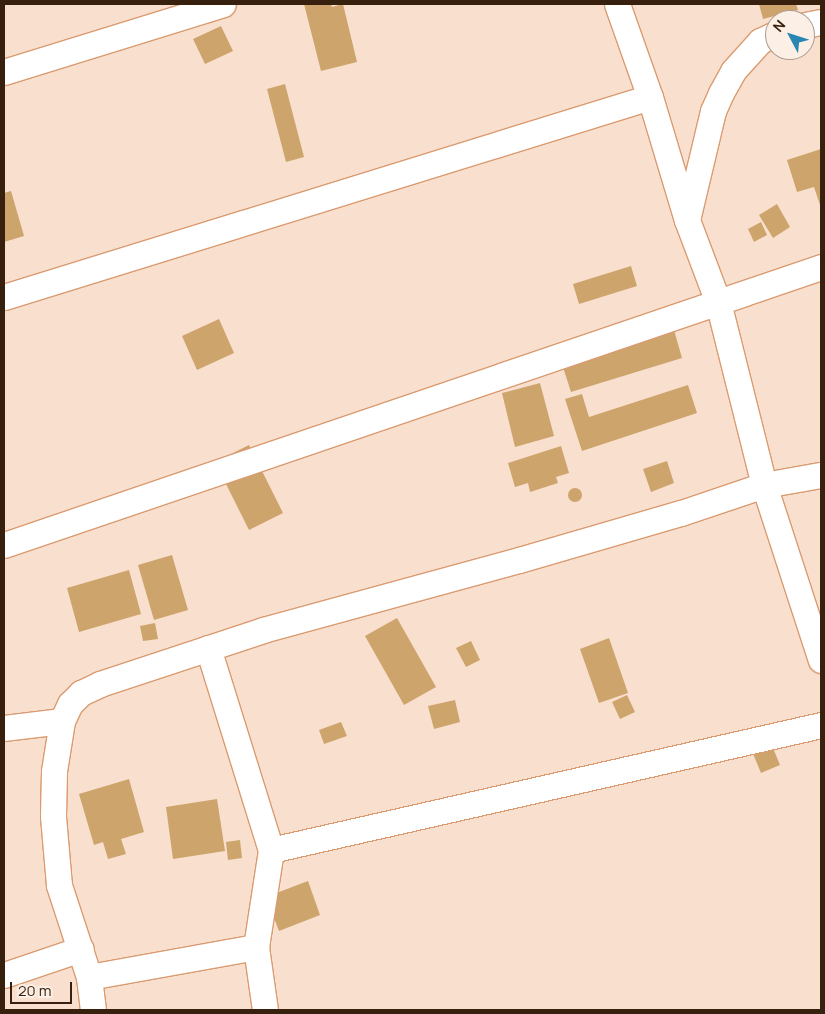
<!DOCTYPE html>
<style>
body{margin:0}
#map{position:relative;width:825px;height:1014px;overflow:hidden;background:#f9dfce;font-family:Manrope,sans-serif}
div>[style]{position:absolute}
.building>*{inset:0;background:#cda46c}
.round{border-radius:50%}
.roads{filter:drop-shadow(1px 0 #da9b71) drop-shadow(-1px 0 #da9b71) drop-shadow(0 1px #da9b71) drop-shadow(0 -1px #da9b71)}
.minor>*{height:25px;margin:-12.5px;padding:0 12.5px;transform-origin:12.5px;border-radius:12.5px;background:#fff}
span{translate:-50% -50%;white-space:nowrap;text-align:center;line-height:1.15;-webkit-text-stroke:4.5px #fcefe6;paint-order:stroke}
.frame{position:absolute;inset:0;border:5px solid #38200f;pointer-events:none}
.north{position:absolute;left:765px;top:10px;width:50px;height:50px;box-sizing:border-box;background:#fcefe6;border:1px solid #ae9c90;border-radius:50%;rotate:310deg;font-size:14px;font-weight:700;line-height:20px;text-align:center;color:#38200f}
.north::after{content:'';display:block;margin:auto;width:18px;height:22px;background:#2986b2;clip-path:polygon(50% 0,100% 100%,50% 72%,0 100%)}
.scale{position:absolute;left:10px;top:982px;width:62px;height:22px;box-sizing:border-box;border:2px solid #38200f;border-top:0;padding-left:6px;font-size:15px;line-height:18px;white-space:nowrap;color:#38200f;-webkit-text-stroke:4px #fcefe6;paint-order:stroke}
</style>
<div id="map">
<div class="building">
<i style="clip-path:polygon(304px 4px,331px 4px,332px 7px,343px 4px,357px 62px,321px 71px)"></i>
<i style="clip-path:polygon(759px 4px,796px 4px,798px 10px,763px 19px)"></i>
<i style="clip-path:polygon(221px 26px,233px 51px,205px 64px,193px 39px)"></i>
<i style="clip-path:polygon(285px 84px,304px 157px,286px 162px,267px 89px)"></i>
<i style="clip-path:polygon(821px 149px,821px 208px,814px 187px,797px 192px,787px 160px)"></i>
<i style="clip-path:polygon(11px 191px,24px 236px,4px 242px,4px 193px)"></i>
<i style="clip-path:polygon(777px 204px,790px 227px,773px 238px,759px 215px)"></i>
<i style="clip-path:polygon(761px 222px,767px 235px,754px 242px,748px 229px)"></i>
<i style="clip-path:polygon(631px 266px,637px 286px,579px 304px,573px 284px)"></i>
<i style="clip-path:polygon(219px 319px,234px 353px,197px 370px,182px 336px)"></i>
<i style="clip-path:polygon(674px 330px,682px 358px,571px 392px,562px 364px)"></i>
<i style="clip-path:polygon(540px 383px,554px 436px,515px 447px,502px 393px)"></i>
<i style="clip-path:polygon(688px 385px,697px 413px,582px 451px,565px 399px,582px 394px,589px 417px)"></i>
<i style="clip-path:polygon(249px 445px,283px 513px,249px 530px,215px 462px)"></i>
<i style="clip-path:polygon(561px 446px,569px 473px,556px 477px,558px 483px,530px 492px,528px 483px,515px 487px,508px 463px)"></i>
<i style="clip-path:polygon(667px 461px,674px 483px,651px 492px,643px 469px)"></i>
<i class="round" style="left:568px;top:488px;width:14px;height:14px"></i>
<i style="clip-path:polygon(172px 555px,188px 610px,154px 620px,138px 565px)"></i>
<i style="clip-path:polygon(129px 570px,141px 614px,79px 632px,67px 588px)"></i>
<i style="clip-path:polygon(397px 618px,436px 687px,404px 705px,365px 636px)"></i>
<i style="clip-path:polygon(155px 623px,158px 639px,143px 641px,140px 626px)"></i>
<i style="clip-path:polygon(609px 638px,628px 693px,599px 703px,580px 649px)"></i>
<i style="clip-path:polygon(471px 641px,480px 660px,466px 667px,456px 648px)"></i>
<i style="clip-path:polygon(627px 695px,635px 712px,620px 719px,612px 702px)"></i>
<i style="clip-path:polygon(455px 700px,460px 722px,434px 729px,428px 706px)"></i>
<i style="clip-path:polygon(341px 722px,347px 736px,324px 744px,319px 730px)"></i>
<i style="clip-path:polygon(766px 731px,780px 765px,761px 773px,747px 739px)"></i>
<i style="clip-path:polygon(129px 779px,144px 832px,121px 839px,126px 854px,108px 859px,103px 842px,94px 845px,79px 794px)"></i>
<i style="clip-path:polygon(217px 799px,225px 851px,173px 859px,166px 807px)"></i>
<i style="clip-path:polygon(240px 840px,242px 858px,228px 860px,226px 842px)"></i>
<i style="clip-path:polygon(308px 881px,320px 915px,279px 931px,266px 897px)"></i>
</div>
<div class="roads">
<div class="minor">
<i style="left:617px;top:4px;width:99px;rotate:70.5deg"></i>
<i style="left:650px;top:97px;width:128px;rotate:73.3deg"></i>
<i style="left:687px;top:220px;width:88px;rotate:69.3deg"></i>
<i style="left:718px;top:302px;width:189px;rotate:75.9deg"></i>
<i style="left:764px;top:485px;width:184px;rotate:72deg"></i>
<i style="left:805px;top:25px;width:16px;rotate:-11deg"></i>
<i style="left:4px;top:72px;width:229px;rotate:-17.2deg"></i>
<i style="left:687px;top:220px;width:112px;rotate:-76.6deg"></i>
<i style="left:713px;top:111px;width:20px;rotate:-66deg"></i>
<i style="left:721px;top:93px;width:25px;rotate:-61deg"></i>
<i style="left:733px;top:71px;width:40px;rotate:-48deg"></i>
<i style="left:760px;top:41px;width:17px;rotate:-25deg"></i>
<i style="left:4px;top:297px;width:676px;rotate:-17.2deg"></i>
<i style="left:4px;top:545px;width:863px;rotate:-18.79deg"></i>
<i style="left:208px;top:648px;width:212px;rotate:72.7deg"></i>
<i style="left:271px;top:850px;width:98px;rotate:98.8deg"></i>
<i style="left:256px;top:947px;width:64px;rotate:81.9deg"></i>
<i style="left:4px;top:728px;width:58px;rotate:-6.9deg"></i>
<i style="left:271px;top:850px;width:564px;rotate:-12.8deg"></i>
<i style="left:4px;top:975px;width:81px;rotate:-18.7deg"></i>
<i style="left:89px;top:977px;width:170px;rotate:-10.2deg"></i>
<i style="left:93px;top:1010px;width:33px;rotate:-97deg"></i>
<i style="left:89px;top:977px;width:97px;rotate:-108.1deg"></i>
<i style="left:59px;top:885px;width:69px;rotate:-95deg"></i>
<i style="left:53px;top:816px;width:45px;rotate:-88.7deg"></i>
<i style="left:54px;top:771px;width:51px;rotate:-80.9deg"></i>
<i style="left:62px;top:721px;width:19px;rotate:-65deg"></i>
<i style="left:70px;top:704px;width:16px;rotate:-45deg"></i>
<i style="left:81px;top:693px;width:21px;rotate:-25deg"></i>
<i style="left:100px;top:684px;width:172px;rotate:-18.3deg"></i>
<i style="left:263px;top:630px;width:265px;rotate:-15.3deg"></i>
<i style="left:519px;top:560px;width:169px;rotate:-16.2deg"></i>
<i style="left:681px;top:513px;width:88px;rotate:-18.6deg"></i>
<i style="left:764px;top:485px;width:58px;rotate:-10deg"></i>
</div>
</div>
<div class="frame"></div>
<div class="north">N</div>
<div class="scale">20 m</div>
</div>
